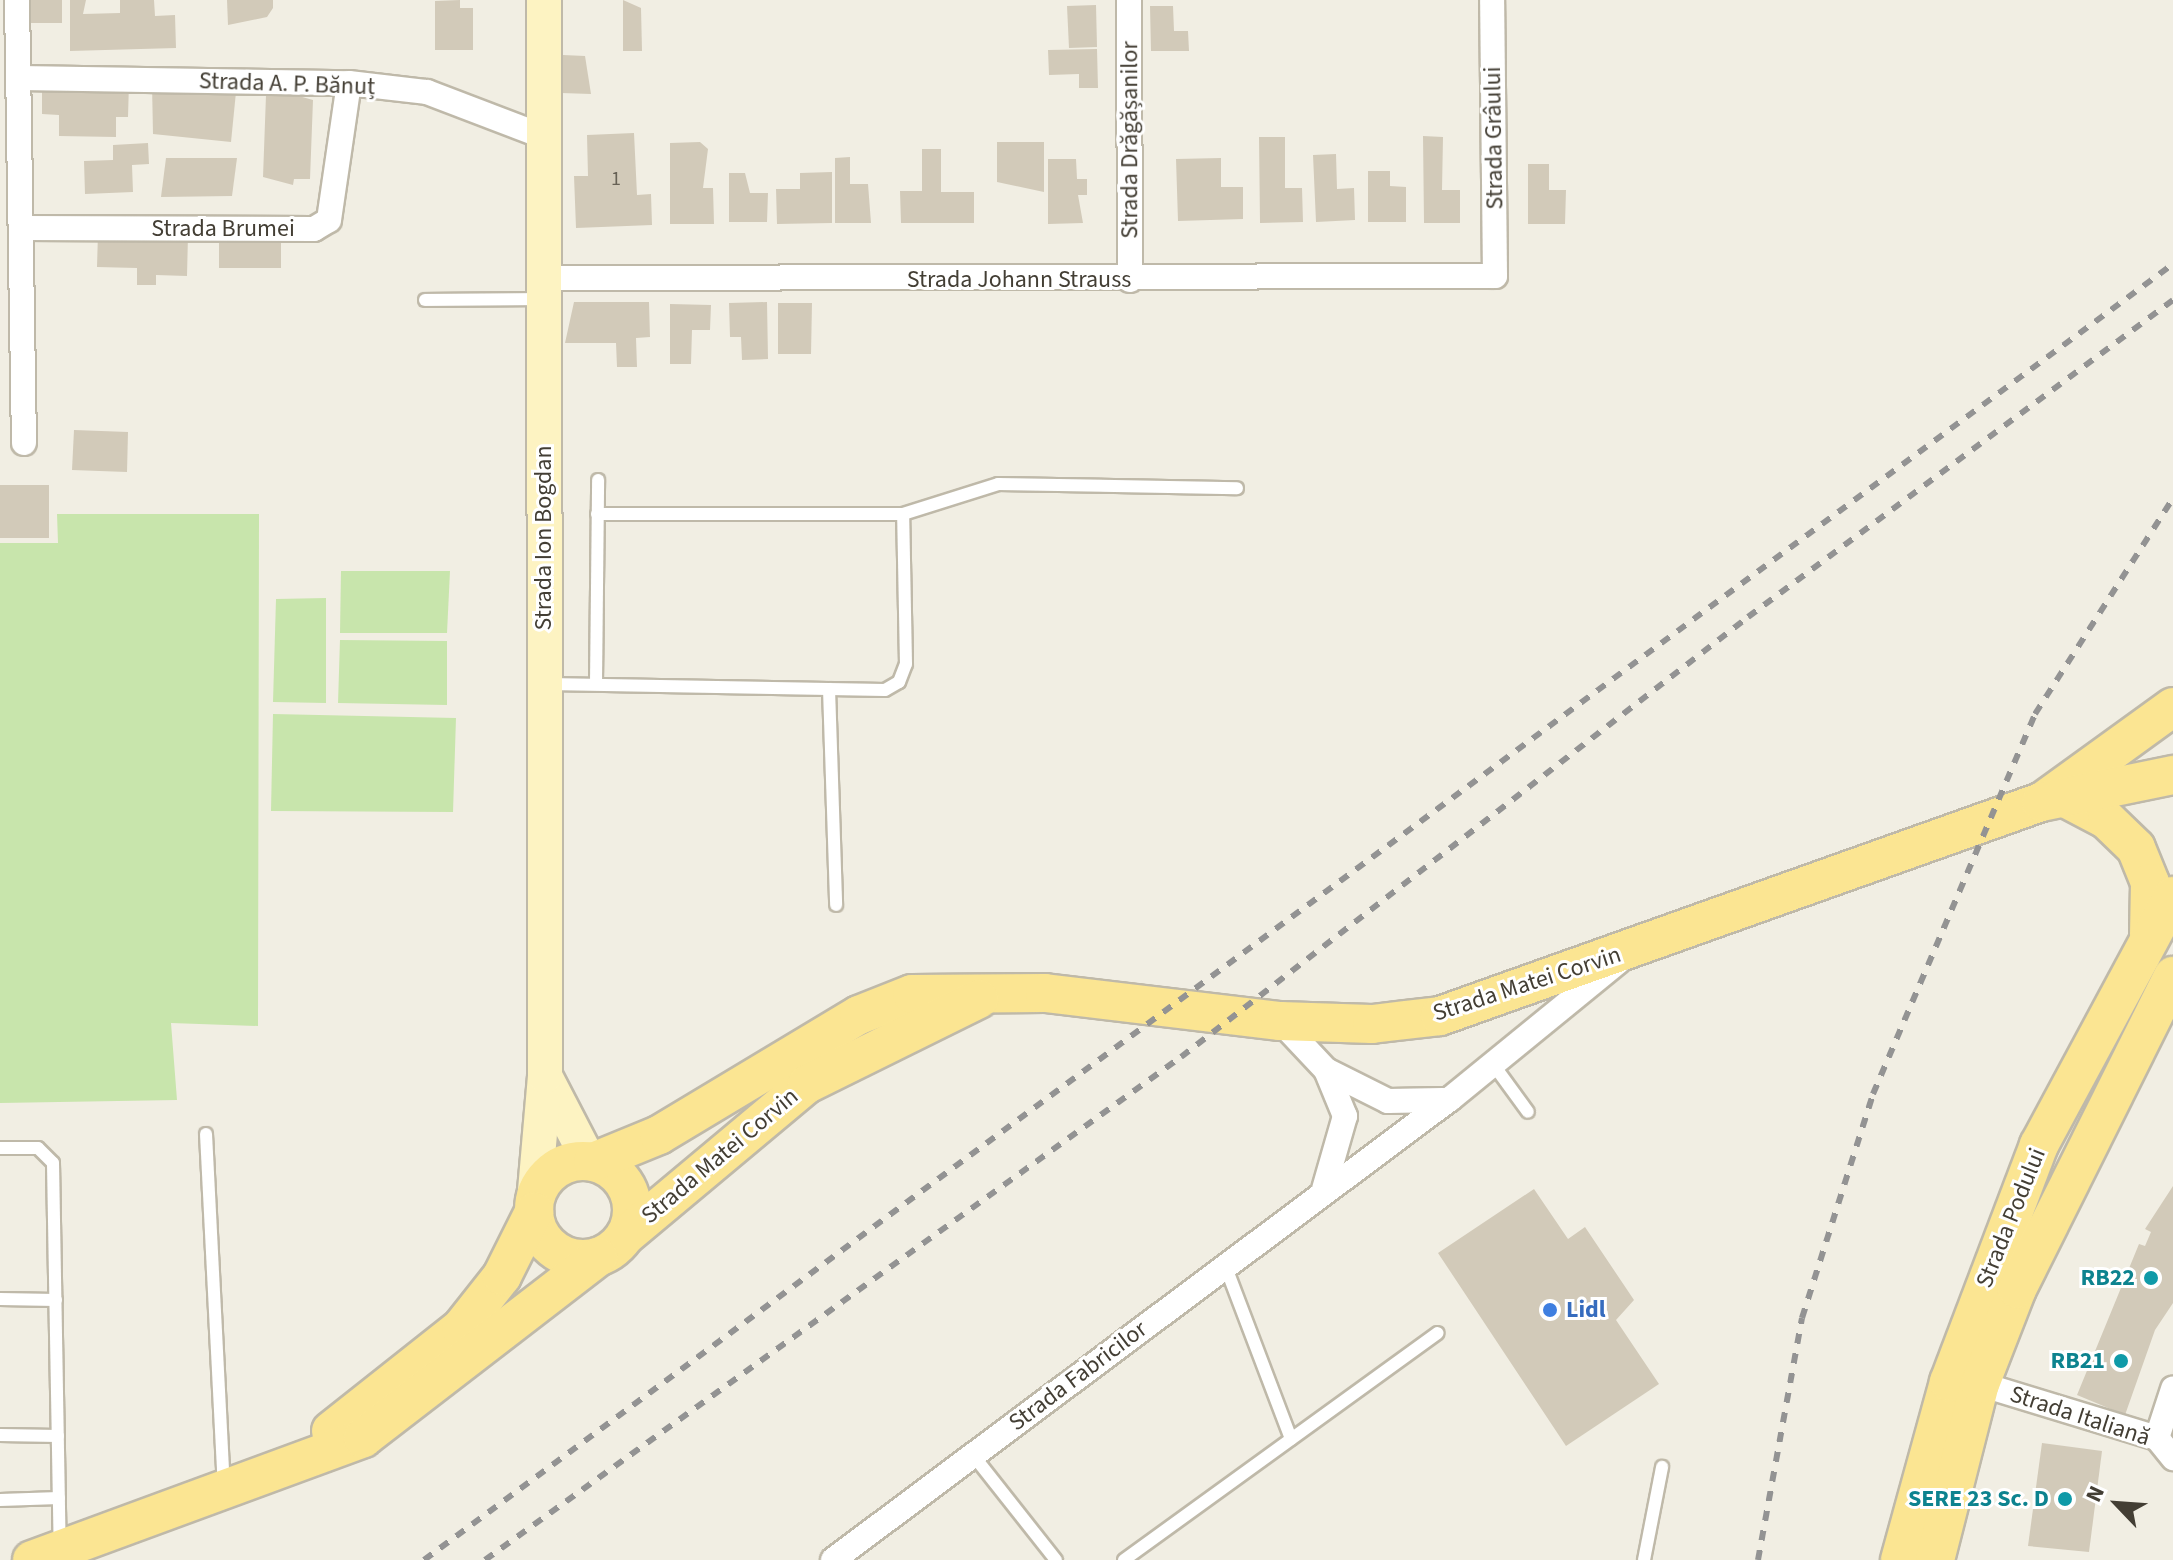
<!DOCTYPE html>
<meta charset="utf-8">
<style>
body{margin:0}
#map{position:relative;width:2173px;height:1560px;overflow:hidden;background:#f1eee3;font-family:"Source Sans 3",sans-serif}
div>[style]{position:absolute}
.green>*{inset:0;background:#c8e5ac}
.building>*{inset:0;background:#d2cab9}
.roads{filter:drop-shadow(2px 0 #bfb9a9) drop-shadow(-2px 0 #bfb9a9) drop-shadow(0 2px #bfb9a9) drop-shadow(0 -2px #bfb9a9)}
.lane>*{height:12px;margin:-6px;padding:0 6px;transform-origin:6px;border-radius:6px;background:#fff}
.street>*{height:24px;margin:-12px;padding:0 12px;transform-origin:12px;border-radius:12px;background:#fff}
.secondary>*{height:34px;margin:-17px;padding:0 17px;transform-origin:17px;border-radius:17px;background:#fdf3c2}
.primary>*{height:38px;margin:-19px;padding:0 19px;transform-origin:19px;border-radius:19px;background:#fbe592}
.primary>.ring{margin:-19px;padding:0;box-sizing:content-box;background:none;border:38px solid #fbe592;border-radius:50%}
.rail>*{height:6px;margin-top:-3px;transform-origin:0;background:repeating-linear-gradient(90deg,#939393 0 10px,transparent 0 20px)}
.dots>*{width:22px;height:22px;translate:-50% -50%;box-sizing:border-box;border:4px solid #fff;border-radius:50%}
span{translate:-50% -50%;white-space:nowrap;text-align:center;line-height:1.15;-webkit-text-stroke:6px #fff;paint-order:stroke}
.number-label{font-size:20px;color:#676155}
.number-label span{-webkit-text-stroke-width:0}
.street-label{font-size:24px;color:#433e34}
.culture-label{font-size:24px;color:#0d838f;font-weight:700}
.right{translate:-100% -50%;text-align:right}
.shop-label{font-size:24px;color:#366cbe;font-weight:700}
.left{translate:0 -50%;text-align:left}
.north{position:absolute;left:2077px;top:1464px;width:80px;height:80px;-webkit-text-stroke:6px #fff;paint-order:stroke;rotate:295deg;font-size:22px;font-weight:700;line-height:32px;text-align:center;color:#433e34}
.north::after{content:'';display:block;margin:auto;width:28px;height:36px;background:#433e34;clip-path:polygon(50% 0,100% 100%,50% 72%,0 100%)}
</style>
<div id="map">
<div class="green">
<i style="clip-path:polygon(57px 514px,259px 514px,258px 1026px,171px 1023px,177px 1100px,0 1103px,0 543px,58px 543px)"></i>
<i style="clip-path:polygon(341px 571px,450px 571px,447px 633px,340px 633px)"></i>
<i style="clip-path:polygon(326px 598px,326px 703px,273px 702px,276px 599px)"></i>
<i style="clip-path:polygon(340px 640px,447px 641px,447px 705px,338px 703px)"></i>
<i style="clip-path:polygon(273px 714px,456px 718px,453px 812px,271px 811px)"></i>
</div>
<div class="building">
<i style="clip-path:polygon(25px 0,62px 0,62px 23px,25px 23px)"></i>
<i style="clip-path:polygon(70px 0,86px 0,83px 14px,120px 13px,120px 0,154px 0,155px 16px,175px 15px,176px 48px,70px 51px)"></i>
<i style="clip-path:polygon(227px 0,273px 0,273px 8px,267px 17px,228px 25px)"></i>
<i style="clip-path:polygon(460px 0,460px 8px,473px 8px,473px 50px,435px 50px,435px 1px)"></i>
<i style="clip-path:polygon(623px 0,641px 8px,642px 51px,623px 51px)"></i>
<i style="clip-path:polygon(1096px 5px,1097px 47px,1069px 48px,1067px 6px)"></i>
<i style="clip-path:polygon(1150px 6px,1173px 6px,1174px 31px,1188px 31px,1189px 51px,1151px 51px)"></i>
<i style="clip-path:polygon(1097px 49px,1098px 88px,1079px 88px,1079px 74px,1049px 75px,1048px 50px)"></i>
<i style="clip-path:polygon(563px 55px,585px 56px,591px 94px,561px 93px)"></i>
<i style="clip-path:polygon(42px 82px,129px 83px,128px 117px,116px 117px,116px 137px,59px 136px,59px 115px,42px 114px)"></i>
<i style="clip-path:polygon(237px 82px,231px 142px,153px 134px,152px 84px)"></i>
<i style="clip-path:polygon(277px 90px,313px 100px,310px 179px,294px 179px,293px 185px,263px 177px,266px 95px)"></i>
<i style="clip-path:polygon(634px 133px,637px 195px,651px 194px,652px 225px,576px 228px,574px 176px,588px 176px,587px 135px)"></i>
<i style="clip-path:polygon(1423px 136px,1443px 137px,1442px 190px,1460px 190px,1460px 223px,1424px 223px)"></i>
<i style="clip-path:polygon(1259px 137px,1285px 137px,1285px 188px,1302px 188px,1303px 222px,1260px 223px)"></i>
<i style="clip-path:polygon(700px 142px,708px 149px,703px 188px,713px 188px,714px 224px,670px 224px,670px 143px)"></i>
<i style="clip-path:polygon(997px 142px,1044px 142px,1044px 192px,997px 182px)"></i>
<i style="clip-path:polygon(148px 143px,149px 164px,132px 165px,133px 192px,85px 194px,84px 161px,113px 160px,113px 145px)"></i>
<i style="clip-path:polygon(922px 149px,941px 149px,941px 192px,974px 192px,974px 223px,901px 223px,900px 191px,922px 191px)"></i>
<i style="clip-path:polygon(1336px 154px,1337px 189px,1354px 188px,1355px 220px,1316px 222px,1313px 155px)"></i>
<i style="clip-path:polygon(850px 157px,850px 184px,868px 184px,871px 223px,835px 223px,835px 158px)"></i>
<i style="clip-path:polygon(166px 158px,237px 158px,232px 196px,161px 197px)"></i>
<i style="clip-path:polygon(1221px 158px,1221px 187px,1243px 187px,1243px 219px,1178px 221px,1176px 159px)"></i>
<i style="clip-path:polygon(1048px 159px,1076px 159px,1077px 179px,1087px 179px,1087px 195px,1078px 195px,1083px 223px,1048px 224px)"></i>
<i style="clip-path:polygon(1528px 164px,1549px 164px,1549px 190px,1566px 190px,1565px 224px,1528px 224px)"></i>
<i style="clip-path:polygon(1368px 171px,1390px 171px,1390px 186px,1406px 187px,1406px 222px,1368px 222px)"></i>
<i style="clip-path:polygon(832px 172px,832px 223px,777px 224px,776px 189px,800px 189px,800px 173px)"></i>
<i style="clip-path:polygon(729px 173px,745px 173px,750px 193px,768px 193px,767px 222px,729px 222px)"></i>
<i style="clip-path:polygon(98px 233px,188px 235px,187px 276px,156px 275px,156px 285px,137px 285px,137px 268px,97px 267px)"></i>
<i style="clip-path:polygon(219px 233px,281px 233px,281px 268px,219px 268px)"></i>
<i style="clip-path:polygon(574px 302px,649px 302px,650px 337px,636px 338px,637px 367px,617px 367px,616px 343px,565px 343px)"></i>
<i style="clip-path:polygon(767px 302px,768px 359px,742px 360px,741px 337px,730px 337px,729px 303px)"></i>
<i style="clip-path:polygon(778px 303px,812px 303px,811px 354px,778px 354px)"></i>
<i style="clip-path:polygon(670px 304px,711px 305px,710px 330px,692px 330px,691px 364px,670px 364px)"></i>
<i style="clip-path:polygon(74px 430px,128px 432px,127px 472px,72px 470px)"></i>
<i style="clip-path:polygon(0 485px,49px 485px,49px 538px,0 538px)"></i>
<i style="clip-path:polygon(2173px 1186px,2173px 1303px,2155px 1330px,2125px 1415px,2077px 1395px,2139px 1244px,2145px 1246px,2151px 1232px,2145px 1229px)"></i>
<i style="clip-path:polygon(1534px 1189px,1568px 1239px,1585px 1227px,1634px 1300px,1616px 1320px,1659px 1384px,1566px 1446px,1438px 1253px)"></i>
<i style="clip-path:polygon(2042px 1443px,2102px 1451px,2089px 1552px,2028px 1546px)"></i>
</div>
<div class="roads">
<div class="lane">
<i style="left:425px;top:300px;width:116px;rotate:-0.5deg"></i>
<i style="left:597px;top:514px;width:306px"></i>
<i style="left:903px;top:514px;width:100px;rotate:-17.5deg"></i>
<i style="left:998px;top:484px;width:239px;rotate:1deg"></i>
<i style="left:596px;top:683px;width:203px;rotate:-89.4deg"></i>
<i style="left:548px;top:684px;width:337px;rotate:1deg"></i>
<i style="left:885px;top:690px;width:16px;rotate:-30deg"></i>
<i style="left:899px;top:682px;width:19px;rotate:-69deg"></i>
<i style="left:906px;top:664px;width:150px;rotate:-91.1deg"></i>
<i style="left:829px;top:689px;width:216px;rotate:88.1deg"></i>
<i style="left:1493px;top:1064px;width:59px;rotate:53.9deg"></i>
<i style="left:206px;top:1134px;width:350px;rotate:87.1deg"></i>
<i style="left:0;top:1148px;width:38px"></i>
<i style="left:38px;top:1148px;width:21px;rotate:45deg"></i>
<i style="left:53px;top:1163px;width:383px;rotate:89deg"></i>
<i style="left:1225px;top:1265px;width:186px;rotate:69.2deg"></i>
<i style="left:0;top:1299px;width:56px;rotate:1deg"></i>
<i style="left:0;top:1435px;width:58px;rotate:1deg"></i>
<i style="left:973px;top:1455px;width:134px;rotate:51.7deg"></i>
<i style="left:0;top:1500px;width:59px;rotate:-1.9deg"></i>
<i style="left:1124px;top:1560px;width:387px;rotate:-35.9deg"></i>
<i style="left:1644px;top:1560px;width:95px;rotate:-79deg"></i>
</div>
<div class="street">
<i style="left:17px;top:0;width:443px;rotate:89.1deg"></i>
<i style="left:1129px;top:0;width:280px;rotate:89.8deg"></i>
<i style="left:20px;top:78px;width:329px;rotate:0.9deg"></i>
<i style="left:349px;top:83px;width:79px;rotate:6.6deg"></i>
<i style="left:427px;top:92px;width:126px;rotate:20.9deg"></i>
<i style="left:23px;top:228px;width:291px;rotate:0.2deg"></i>
<i style="left:314px;top:229px;width:17px;rotate:-31deg"></i>
<i style="left:329px;top:220px;width:138px;rotate:-81.7deg"></i>
<i style="left:544px;top:278px;width:951px;rotate:-0.12deg"></i>
<i style="left:1495px;top:276px;width:276px;rotate:-90.6deg"></i>
<i style="left:1280px;top:1021px;width:67px;rotate:46.8deg"></i>
<i style="left:1326px;top:1070px;width:50px;rotate:67.6deg"></i>
<i style="left:1345px;top:1116px;width:76px;rotate:106deg"></i>
<i style="left:1328px;top:1071px;width:67px;rotate:26.6deg"></i>
<i style="left:1388px;top:1101px;width:55px;rotate:-1deg"></i>
<i style="left:1980px;top:1384px;width:185px;rotate:17deg"></i>
<i style="left:2157px;top:1438px;width:26px;rotate:51deg"></i>
<i style="left:2157px;top:1438px;width:52px;rotate:-71.9deg"></i>
<i style="left:833px;top:1560px;width:770px;rotate:-36.77deg"></i>
<i style="left:1450px;top:1099px;width:217px;rotate:-39.2deg"></i>
</div>
<div class="secondary">
<i style="left:545px;top:1076px;width:96px;rotate:62.6deg"></i>
<i style="left:534px;top:1202px;width:126px;rotate:-85deg"></i>
<i style="left:545px;top:1076px;width:1076px;rotate:-90.05deg"></i>
</div>
<div class="primary">
<i style="left:2046px;top:799px;width:157px;rotate:-35.9deg"></i>
<i style="left:2069px;top:800px;width:43px;rotate:27.8deg"></i>
<i style="left:2107px;top:820px;width:40px;rotate:44deg"></i>
<i style="left:2136px;top:848px;width:38px;rotate:68deg"></i>
<i style="left:2150px;top:883px;width:51px;rotate:91.1deg"></i>
<i class="ring" style="left:534px;top:1161px;width:60px;height:60px"></i>
<i style="left:593px;top:1162px;width:71px;rotate:-22.2deg"></i>
<i style="left:659px;top:1135px;width:233px;rotate:-31deg"></i>
<i style="left:859px;top:1015px;width:57px;rotate:-21.6deg"></i>
<i style="left:912px;top:994px;width:133px;rotate:-0.4deg"></i>
<i style="left:1045px;top:993px;width:237px;rotate:6.8deg"></i>
<i style="left:1280px;top:1021px;width:92px;rotate:1.9deg"></i>
<i style="left:1372px;top:1024px;width:68px;rotate:-6.7deg"></i>
<i style="left:1440px;top:1016px;width:638px;rotate:-19.6deg"></i>
<i style="left:2041px;top:802px;width:135px;rotate:-11.6deg"></i>
<i style="left:625px;top:1236px;width:237px;rotate:-39.9deg"></i>
<i style="left:807px;top:1084px;width:192px;rotate:-26.3deg"></i>
<i style="left:331px;top:1431px;width:166px;rotate:-38.4deg"></i>
<i style="left:461px;top:1328px;width:66px;rotate:-51.7deg"></i>
<i style="left:502px;top:1276px;width:72px;rotate:-63.4deg"></i>
<i style="left:32px;top:1560px;width:353px;rotate:-20.2deg"></i>
<i style="left:363px;top:1438px;width:297px;rotate:-37.6deg"></i>
<i style="left:1900px;top:1560px;width:185px;rotate:-74.6deg"></i>
<i style="left:1949px;top:1382px;width:254px;rotate:-69.2deg"></i>
<i style="left:2039px;top:1145px;width:283px;rotate:-61.7deg"></i>
<i style="left:1935px;top:1560px;width:182px;rotate:-75.7deg"></i>
<i style="left:1980px;top:1384px;width:102px;rotate:-68.7deg"></i>
<i style="left:2017px;top:1289px;width:350px;rotate:-63.5deg"></i>
</div>
</div>
<div class="rail">
<i style="left:424px;top:1560px;width:2177px;rotate:-36.54deg"></i>
<i style="left:485px;top:1560px;width:859px;rotate:-35.86deg"></i>
<i style="left:1181px;top:1057px;width:718px;rotate:-37.81deg"></i>
<i style="left:1748px;top:617px;width:530px;rotate:-36.72deg"></i>
<i style="left:1758px;top:1560px;width:246px;rotate:-79.7deg"></i>
<i style="left:1802px;top:1318px;width:235px;rotate:-72.4deg"></i>
<i style="left:1873px;top:1094px;width:413px;rotate:-66.9deg"></i>
<i style="left:2035px;top:714px;width:256px;rotate:-57.4deg"></i>
</div>
<div class="dots">
<i style="left:2151px;top:1278px;background:#0f9aa8"></i>
<i style="left:1550px;top:1310px;background:#3f7fe0"></i>
<i style="left:2121px;top:1361px;background:#0f9aa8"></i>
<i style="left:2065px;top:1499px;background:#0f9aa8"></i>
</div>
<div class="number-label">
<span style="left:616px;top:179px">1</span>
</div>
<div class="street-label">
<span style="left:287px;top:84px;rotate:2deg">Strada A. P. Bănuț</span>
<span style="left:1494px;top:138px;rotate:-91deg">Strada Grâului</span>
<span style="left:1130px;top:140px;rotate:-90deg">Strada Drăgășanilor</span>
<span style="left:223px;top:229px">Strada Brumei</span>
<span style="left:1019px;top:280px">Strada Johann Strauss</span>
<span style="left:544px;top:538px;rotate:-90deg">Strada Ion Bogdan</span>
<span style="left:1527px;top:984px;rotate:-18deg">Strada Matei Corvin</span>
<span style="left:720px;top:1156px;rotate:-40deg">Strada Matei Corvin</span>
<span style="left:2011px;top:1218px;rotate:-68deg">Strada Podului</span>
<span style="left:1078px;top:1376px;rotate:-37deg">Strada Fabricilor</span>
<span style="left:2080px;top:1416px;rotate:18deg">Strada Italiană</span>
</div>
<div class="culture-label">
<span class="right" style="left:2135px;top:1278px">RB22</span>
<span class="right" style="left:2105px;top:1361px">RB21</span>
<span class="right" style="left:2049px;top:1499px">SERE 23 Sc. D</span>
</div>
<div class="shop-label">
<span class="left" style="left:1566px;top:1310px">Lidl</span>
</div>
<div class="north">N</div>
</div>
